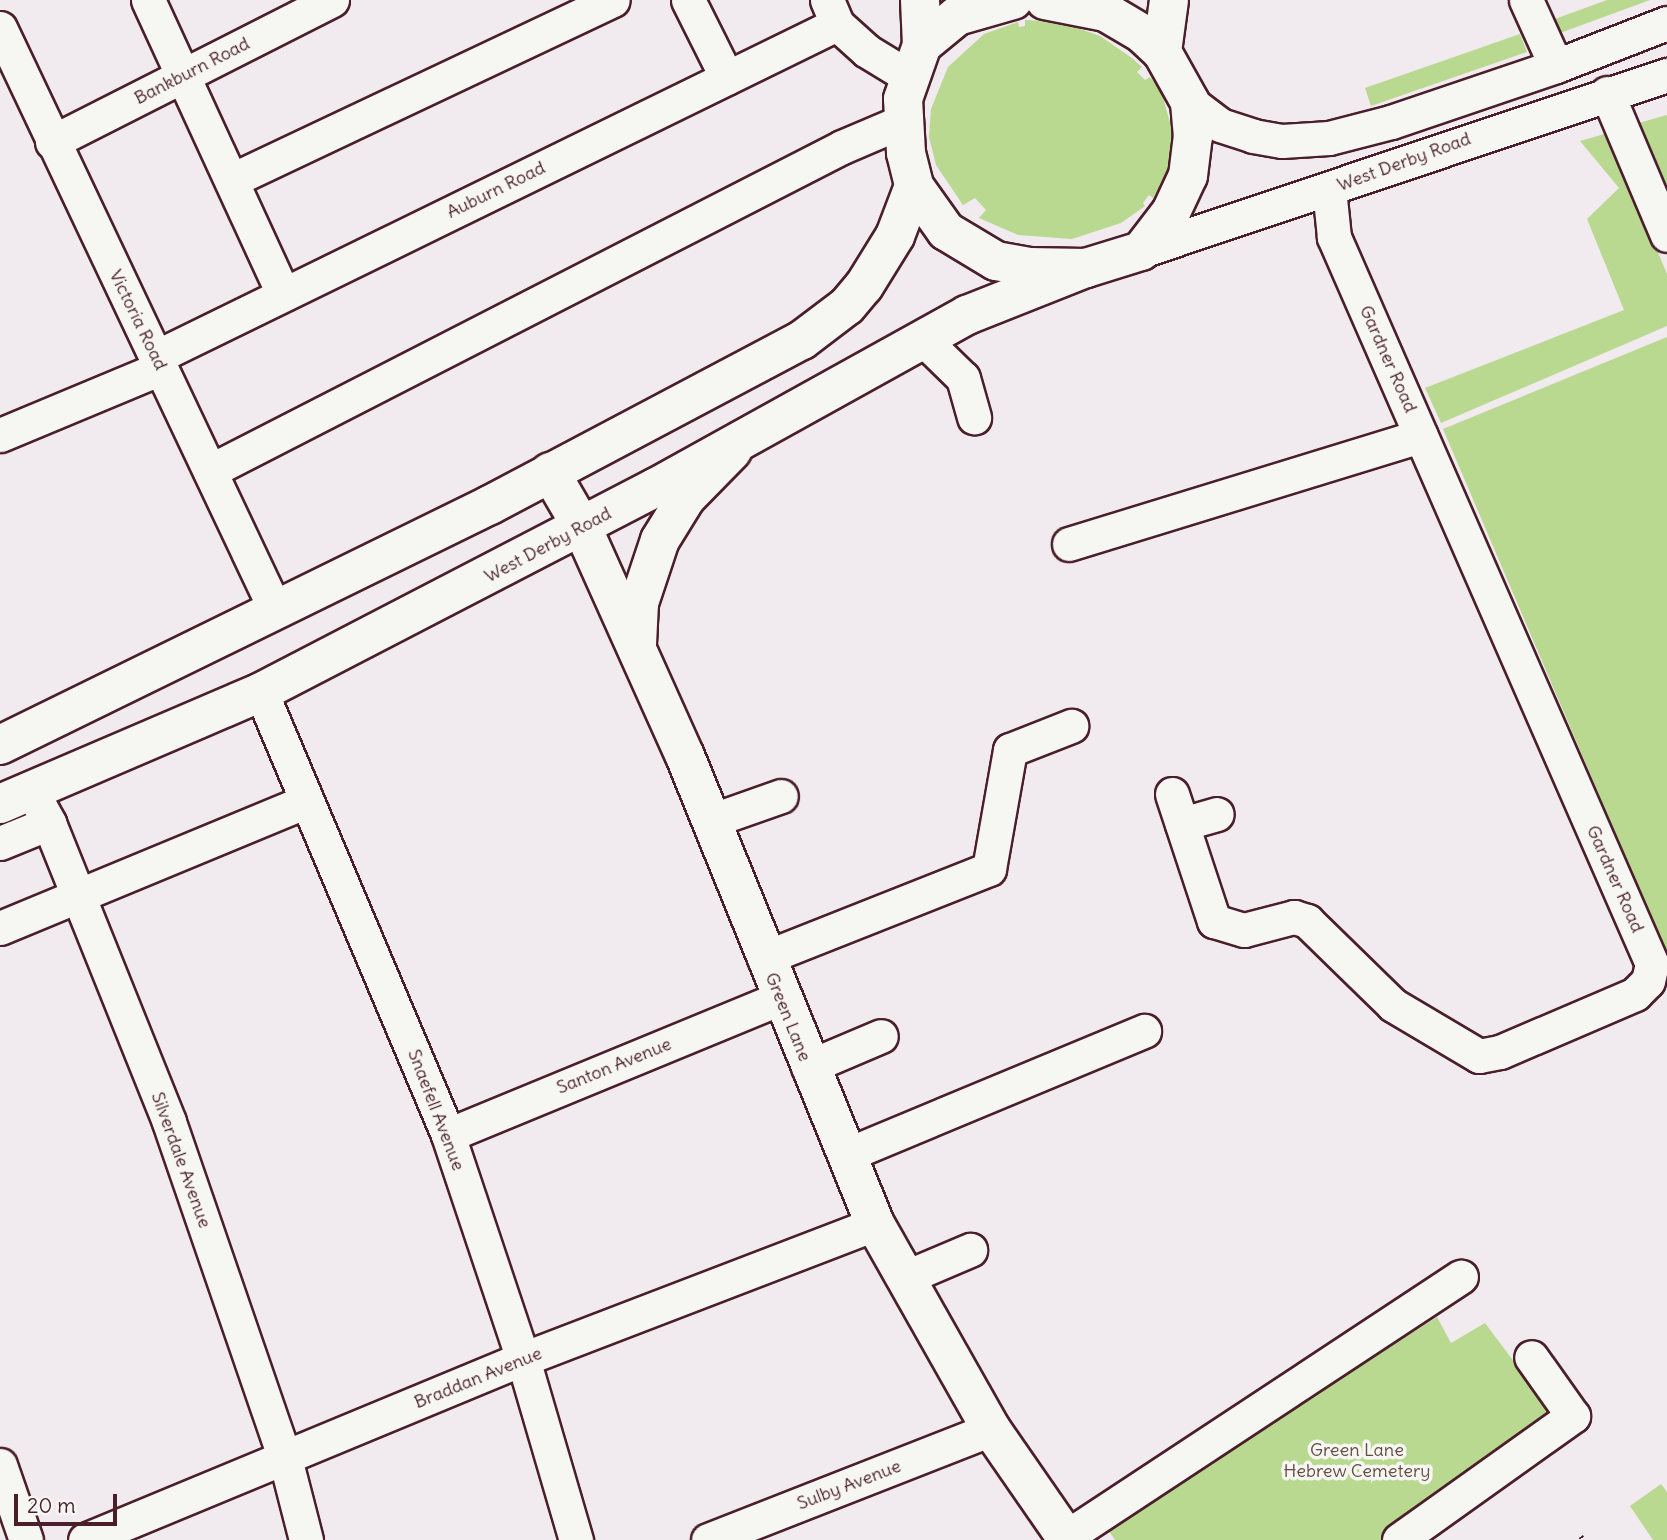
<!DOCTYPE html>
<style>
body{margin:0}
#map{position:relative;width:1667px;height:1540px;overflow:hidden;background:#f1eaef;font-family:Delius,sans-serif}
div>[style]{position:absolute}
.green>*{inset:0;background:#b9d890}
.path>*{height:4.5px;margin-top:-2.25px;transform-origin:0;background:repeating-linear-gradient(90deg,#4a1f2b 0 2px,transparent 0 7px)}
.roads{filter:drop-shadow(2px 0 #4a1f2b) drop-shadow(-2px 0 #4a1f2b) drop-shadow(0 2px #4a1f2b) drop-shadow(0 -2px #4a1f2b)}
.minor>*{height:33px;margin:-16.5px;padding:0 16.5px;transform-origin:16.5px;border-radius:16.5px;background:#f6f6f2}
.major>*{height:38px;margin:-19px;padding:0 19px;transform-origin:19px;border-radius:19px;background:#f6f6f2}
.highway>*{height:38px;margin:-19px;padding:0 19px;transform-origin:19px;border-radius:19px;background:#f6f6f2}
span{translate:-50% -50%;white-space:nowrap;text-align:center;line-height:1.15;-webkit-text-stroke:7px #f6f6f2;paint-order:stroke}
.street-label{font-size:18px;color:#4a1f2b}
.park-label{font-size:18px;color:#664d44}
.scale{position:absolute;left:14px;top:1494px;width:103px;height:32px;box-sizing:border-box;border:4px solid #4a1f2b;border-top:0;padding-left:9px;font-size:21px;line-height:24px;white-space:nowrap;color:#4a1f2b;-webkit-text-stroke:5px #f6f6f2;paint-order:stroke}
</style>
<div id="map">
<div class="green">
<i style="clip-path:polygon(1607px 0,1650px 0,1560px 33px,1555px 19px)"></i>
<i style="clip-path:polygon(1025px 20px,1061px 22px,1100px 36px,1132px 58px,1142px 67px,1137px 72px,1145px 80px,1150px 77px,1161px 91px,1173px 133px,1167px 172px,1153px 198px,1149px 195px,1143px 203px,1145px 206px,1121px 223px,1072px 239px,1018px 235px,979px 218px,986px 210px,975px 198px,963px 205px,936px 165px,929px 137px,931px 109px,948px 67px,984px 34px,1018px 22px,1019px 27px,1025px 26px)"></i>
<i style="clip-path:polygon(1520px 34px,1527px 52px,1371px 106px,1365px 88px)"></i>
<i style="clip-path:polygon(1667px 115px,1667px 206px,1635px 124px)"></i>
<i style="clip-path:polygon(1608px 133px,1667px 274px,1667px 326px,1441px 423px,1425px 388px,1624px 310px,1587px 219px,1619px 188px,1580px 141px)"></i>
<i style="clip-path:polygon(1667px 337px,1667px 954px,1443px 429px)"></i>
<i style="clip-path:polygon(1437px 1317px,1451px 1343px,1485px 1323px,1553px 1414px,1381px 1540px,1115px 1540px,1106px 1527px)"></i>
<i style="clip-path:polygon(1661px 1484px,1667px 1492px,1667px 1540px,1653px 1540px,1630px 1506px)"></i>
</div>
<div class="path">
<i style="left:1581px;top:1536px;width:5px;rotate:53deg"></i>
</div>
<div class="roads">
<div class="minor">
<i style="left:148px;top:0;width:324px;rotate:65.3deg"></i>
<i style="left:688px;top:0;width:87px;rotate:63.4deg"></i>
<i style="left:827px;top:0;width:26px;rotate:67deg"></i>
<i style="left:837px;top:24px;width:40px;rotate:42deg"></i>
<i style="left:867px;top:51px;width:48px;rotate:31.4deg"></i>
<i style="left:1526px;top:0;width:72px;rotate:65.6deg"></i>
<i style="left:0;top:28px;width:645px;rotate:64.67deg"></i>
<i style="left:1607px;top:93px;width:154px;rotate:67.1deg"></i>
<i style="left:1190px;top:102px;width:38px;rotate:37deg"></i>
<i style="left:1220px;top:125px;width:35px;rotate:18deg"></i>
<i style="left:1253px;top:136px;width:29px;rotate:10deg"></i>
<i style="left:1282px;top:141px;width:47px;rotate:-3.7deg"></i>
<i style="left:1329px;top:138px;width:64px;rotate:-14.5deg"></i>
<i style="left:1391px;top:122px;width:174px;rotate:-18.7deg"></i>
<i style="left:1556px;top:66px;width:119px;rotate:-21.2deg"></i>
<i style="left:52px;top:142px;width:314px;rotate:-26.9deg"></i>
<i style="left:232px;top:180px;width:421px;rotate:-25.3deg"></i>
<i style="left:1141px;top:251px;width:555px;rotate:-18.5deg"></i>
<i style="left:924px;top:340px;width:54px;rotate:44.3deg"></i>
<i style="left:963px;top:378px;width:41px;rotate:74.2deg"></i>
<i style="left:156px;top:357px;width:758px;rotate:-26.06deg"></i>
<i style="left:0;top:435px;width:174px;rotate:-22.6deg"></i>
<i style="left:210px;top:471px;width:710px;rotate:-27.14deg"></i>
<i style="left:842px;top:147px;width:66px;rotate:-23.1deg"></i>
<i style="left:1069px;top:544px;width:368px;rotate:-17.1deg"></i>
<i style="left:261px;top:692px;width:481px;rotate:67.1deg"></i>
<i style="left:448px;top:1135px;width:236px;rotate:71.5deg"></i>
<i style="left:523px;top:1359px;width:189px;rotate:73.7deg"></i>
<i style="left:31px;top:790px;width:38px;rotate:61deg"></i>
<i style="left:49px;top:823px;width:322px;rotate:68.1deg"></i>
<i style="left:169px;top:1122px;width:355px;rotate:71deg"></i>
<i style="left:285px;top:1458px;width:85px;rotate:75.6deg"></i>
<i style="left:1172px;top:794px;width:134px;rotate:71.7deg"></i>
<i style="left:1214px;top:921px;width:31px;rotate:17deg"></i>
<i style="left:1244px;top:930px;width:52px;rotate:-14.6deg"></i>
<i style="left:1294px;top:917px;width:14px;rotate:17deg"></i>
<i style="left:1307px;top:921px;width:120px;rotate:44.3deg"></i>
<i style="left:1393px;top:1005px;width:100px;rotate:30.7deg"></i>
<i style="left:1479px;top:1056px;width:21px;rotate:-11deg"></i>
<i style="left:1500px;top:1052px;width:147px;rotate:-23.2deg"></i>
<i style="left:1635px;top:994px;width:18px;rotate:-45deg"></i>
<i style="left:1648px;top:981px;width:17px;rotate:-77deg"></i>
<i style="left:1652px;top:964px;width:794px;rotate:-113.63deg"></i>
<i style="left:1334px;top:237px;width:48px;rotate:-95.9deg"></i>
<i style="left:710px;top:821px;width:75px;rotate:-19.4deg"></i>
<i style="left:1182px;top:824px;width:36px;rotate:-16deg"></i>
<i style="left:0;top:843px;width:53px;rotate:-22.2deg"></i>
<i style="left:0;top:928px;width:332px;rotate:-22.5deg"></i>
<i style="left:764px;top:958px;width:242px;rotate:-21.6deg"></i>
<i style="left:989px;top:869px;width:121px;rotate:-80deg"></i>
<i style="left:1010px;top:750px;width:66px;rotate:-21.5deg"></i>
<i style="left:808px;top:1067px;width:79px;rotate:-23deg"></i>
<i style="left:448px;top:1135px;width:359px;rotate:-22.4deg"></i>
<i style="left:846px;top:1155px;width:323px;rotate:-22.6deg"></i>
<i style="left:904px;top:1278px;width:72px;rotate:-23deg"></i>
<i style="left:0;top:1465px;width:79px;rotate:70.9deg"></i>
<i style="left:1066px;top:1537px;width:473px;rotate:-33.4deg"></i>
<i style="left:85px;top:1540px;width:474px;rotate:-22.5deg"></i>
<i style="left:523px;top:1359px;width:377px;rotate:-21deg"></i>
<i style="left:708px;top:1540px;width:304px;rotate:-21.4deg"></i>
<i style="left:1399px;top:1540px;width:214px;rotate:-35.5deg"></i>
<i style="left:1573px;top:1416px;width:72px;rotate:-125.4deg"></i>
</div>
<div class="major">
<i style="left:550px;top:472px;width:64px;rotate:59.8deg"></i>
<i style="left:582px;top:527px;width:251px;rotate:65.8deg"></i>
<i style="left:685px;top:756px;width:505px;rotate:67.9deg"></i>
<i style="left:875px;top:1224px;width:236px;rotate:60.5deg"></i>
<i style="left:991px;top:1429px;width:135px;rotate:55.3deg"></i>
<i style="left:637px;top:644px;width:41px;rotate:-87.2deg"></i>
<i style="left:639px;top:603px;width:66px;rotate:-71.6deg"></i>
<i style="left:660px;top:540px;width:49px;rotate:-58.2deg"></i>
<i style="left:686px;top:498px;width:66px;rotate:-45.6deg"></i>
</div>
<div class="highway">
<i style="left:920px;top:0;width:45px;rotate:87.5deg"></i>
<i style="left:1013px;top:0;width:58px;rotate:164.1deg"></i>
<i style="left:957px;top:16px;width:45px;rotate:140.4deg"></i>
<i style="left:922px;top:45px;width:57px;rotate:109.4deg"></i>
<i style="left:903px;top:99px;width:54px;rotate:86.8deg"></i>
<i style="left:906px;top:153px;width:34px;rotate:76deg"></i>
<i style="left:914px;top:186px;width:55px;rotate:54.6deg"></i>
<i style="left:946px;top:231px;width:58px;rotate:31deg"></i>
<i style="left:996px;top:261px;width:34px;rotate:10deg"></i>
<i style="left:1029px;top:267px;width:57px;rotate:1deg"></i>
<i style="left:1086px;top:268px;width:58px;rotate:-17.2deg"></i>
<i style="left:1141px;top:251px;width:49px;rotate:-52.4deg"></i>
<i style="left:1171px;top:212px;width:40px;rotate:-65deg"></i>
<i style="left:1188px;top:176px;width:39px;rotate:-83deg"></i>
<i style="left:1193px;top:137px;width:35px;rotate:-95deg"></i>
<i style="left:1190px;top:102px;width:57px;rotate:-119.2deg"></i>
<i style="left:1162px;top:52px;width:26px;rotate:-137deg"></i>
<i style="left:1143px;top:34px;width:43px;rotate:-149.3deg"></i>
<i style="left:1106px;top:12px;width:62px;rotate:-168.9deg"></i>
<i style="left:1162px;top:52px;width:52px;rotate:-82.3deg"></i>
<i style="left:0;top:745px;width:546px;rotate:-26.1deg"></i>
<i style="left:490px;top:505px;width:353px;rotate:-27.9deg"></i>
<i style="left:802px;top:340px;width:56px;rotate:-37.1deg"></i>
<i style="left:847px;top:306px;width:26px;rotate:-50deg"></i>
<i style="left:864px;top:286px;width:59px;rotate:-58.2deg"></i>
<i style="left:895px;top:236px;width:53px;rotate:-69.2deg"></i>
<i style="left:0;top:804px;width:284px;rotate:-23.2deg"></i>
<i style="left:261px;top:692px;width:444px;rotate:-27.4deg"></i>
<i style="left:655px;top:488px;width:357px;rotate:-29deg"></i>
<i style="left:967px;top:315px;width:128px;rotate:-21.6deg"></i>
</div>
</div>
<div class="street-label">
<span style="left:192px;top:71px;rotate:-27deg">Bankburn Road</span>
<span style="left:1404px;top:162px;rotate:-20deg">West Derby Road</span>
<span style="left:496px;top:190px;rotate:-26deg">Auburn Road</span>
<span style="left:138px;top:320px;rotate:64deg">Victoria Road</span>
<span style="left:1388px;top:359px;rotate:66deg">Gardner Road</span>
<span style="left:548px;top:545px;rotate:-28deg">West Derby Road</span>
<span style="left:1615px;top:879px;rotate:66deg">Gardner Road</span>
<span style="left:788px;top:1017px;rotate:68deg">Green Lane</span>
<span style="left:614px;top:1066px;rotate:-22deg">Santon Avenue</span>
<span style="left:436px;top:1110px;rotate:69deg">Snaefell Avenue</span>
<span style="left:181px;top:1160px;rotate:70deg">Silverdale Avenue</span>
<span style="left:478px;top:1378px;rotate:-22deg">Braddan Avenue</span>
<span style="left:849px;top:1485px;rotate:-21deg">Sulby Avenue</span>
</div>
<div class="park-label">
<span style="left:1357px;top:1461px">Green Lane<br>Hebrew Cemetery</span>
</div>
<div class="scale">20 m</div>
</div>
